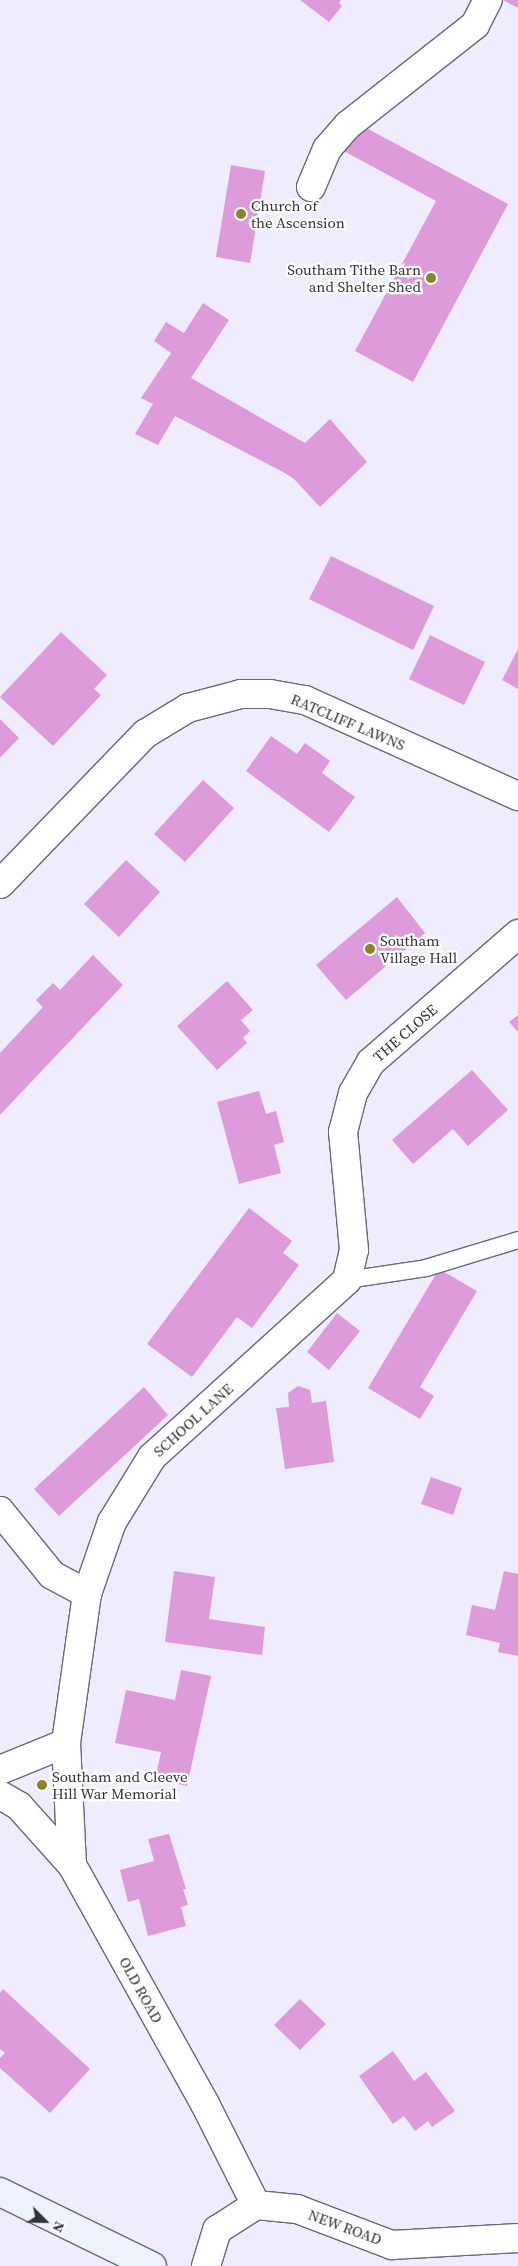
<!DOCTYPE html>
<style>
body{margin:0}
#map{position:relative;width:518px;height:2266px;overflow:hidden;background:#efecfd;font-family:"Source Serif 4",serif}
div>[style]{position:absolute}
.building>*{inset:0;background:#de9bdb}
.roads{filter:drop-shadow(1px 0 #6a6779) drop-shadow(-1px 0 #6a6779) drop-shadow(0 1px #6a6779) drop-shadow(0 -1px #6a6779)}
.service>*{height:16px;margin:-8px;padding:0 8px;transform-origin:8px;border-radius:8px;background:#fff}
.minor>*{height:28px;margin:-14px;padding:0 14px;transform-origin:14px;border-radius:14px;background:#fff}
.tertiary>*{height:28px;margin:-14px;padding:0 14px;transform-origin:14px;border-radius:14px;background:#fff}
.secondary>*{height:28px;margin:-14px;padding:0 14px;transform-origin:14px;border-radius:14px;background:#edf2fb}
.dots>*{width:14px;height:14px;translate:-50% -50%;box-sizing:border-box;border:2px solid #fff;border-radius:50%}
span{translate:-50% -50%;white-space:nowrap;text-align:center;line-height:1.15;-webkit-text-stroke:4.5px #fff;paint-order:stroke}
.poi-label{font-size:15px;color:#34323a}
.left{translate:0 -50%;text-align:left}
.right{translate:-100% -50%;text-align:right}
.street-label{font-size:15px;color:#34323a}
.north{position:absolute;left:20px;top:2196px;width:50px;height:50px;-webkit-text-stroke:4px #fff;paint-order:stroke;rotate:113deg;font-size:14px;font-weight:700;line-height:20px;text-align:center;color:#34323a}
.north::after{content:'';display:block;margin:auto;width:18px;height:22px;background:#34323a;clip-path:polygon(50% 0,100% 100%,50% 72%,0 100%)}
</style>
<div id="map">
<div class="building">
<i style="clip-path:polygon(300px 0,341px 0,339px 3px,342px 6px,329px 22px)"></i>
<i style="clip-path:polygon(503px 0,518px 0,518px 8px)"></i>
<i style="clip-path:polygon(357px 123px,508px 204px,413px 382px,355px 351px,436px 201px,342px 150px)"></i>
<i style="clip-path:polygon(231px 165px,265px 171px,250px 263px,216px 257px)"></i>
<i style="clip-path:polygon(203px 303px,229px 320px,191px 378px,305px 443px,330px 419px,367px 462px,320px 507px,294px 479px,283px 472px,175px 416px,158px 445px,135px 434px,153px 404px,141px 398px,171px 353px,154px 341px,166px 322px,184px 333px)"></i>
<i style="clip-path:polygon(331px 556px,434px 606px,413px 650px,309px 599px)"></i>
<i style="clip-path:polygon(61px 632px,107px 675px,94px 689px,101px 695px,53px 746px,0 697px)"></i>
<i style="clip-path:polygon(430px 635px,485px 662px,464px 705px,409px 679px)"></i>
<i style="clip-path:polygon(518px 649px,518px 689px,502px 680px)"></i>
<i style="clip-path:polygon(0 719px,19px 738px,0 758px)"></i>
<i style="clip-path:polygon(271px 736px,297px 754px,305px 743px,330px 761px,322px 773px,355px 797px,329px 832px,246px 771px)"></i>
<i style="clip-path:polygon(203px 780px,234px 808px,185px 862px,154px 834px)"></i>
<i style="clip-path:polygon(126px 860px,160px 892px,119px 937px,84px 904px)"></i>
<i style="clip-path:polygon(397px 897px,425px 933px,346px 1000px,316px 965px)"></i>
<i style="clip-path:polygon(93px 955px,123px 985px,0 1115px,0 1053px,43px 1007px,36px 1000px,53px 983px,60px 990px)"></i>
<i style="clip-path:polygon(227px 981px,253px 1010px,241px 1020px,250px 1031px,243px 1038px,247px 1043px,217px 1070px,177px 1026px)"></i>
<i style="clip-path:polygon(518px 1015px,518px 1032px,509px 1022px)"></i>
<i style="clip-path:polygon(472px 1070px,508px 1110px,468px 1146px,453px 1129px,413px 1164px,392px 1140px)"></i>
<i style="clip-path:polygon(259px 1091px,266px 1114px,276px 1111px,284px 1142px,274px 1145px,281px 1173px,239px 1184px,217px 1102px)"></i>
<i style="clip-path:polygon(249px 1208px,292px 1241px,283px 1253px,299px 1265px,252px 1328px,237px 1317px,192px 1377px,147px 1344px)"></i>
<i style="clip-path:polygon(439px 1269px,477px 1291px,420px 1387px,434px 1396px,420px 1419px,368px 1388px)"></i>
<i style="clip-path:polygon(337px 1313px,360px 1331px,329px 1370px,307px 1352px)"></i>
<i style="clip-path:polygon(298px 1386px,310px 1390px,312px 1403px,326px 1401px,334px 1462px,285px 1469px,276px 1408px,289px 1407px,288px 1393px)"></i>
<i style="clip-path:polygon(144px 1387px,168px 1415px,59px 1516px,34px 1489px)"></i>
<i style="clip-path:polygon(431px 1477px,462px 1488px,453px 1515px,421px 1504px)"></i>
<i style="clip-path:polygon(174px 1571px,215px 1577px,209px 1619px,265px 1627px,262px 1655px,165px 1642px)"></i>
<i style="clip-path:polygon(504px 1571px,518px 1574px,518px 1656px,498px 1652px,500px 1643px,466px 1635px,472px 1605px,495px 1610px)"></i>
<i style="clip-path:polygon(181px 1670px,211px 1676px,187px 1786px,155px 1779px,161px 1752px,115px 1743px,126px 1690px,175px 1700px)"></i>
<i style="clip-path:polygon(169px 1834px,186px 1889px,183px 1889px,188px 1905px,181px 1907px,186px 1926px,148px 1936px,139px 1899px,128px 1902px,120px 1870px,154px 1861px,148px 1839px)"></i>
<i style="clip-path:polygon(3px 1989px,90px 2069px,50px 2113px,0 2068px,0 2058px,5px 2053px,0 2049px,0 1993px)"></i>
<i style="clip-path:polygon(300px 1999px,326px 2024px,300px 2050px,274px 2025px)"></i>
<i style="clip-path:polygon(393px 2051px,414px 2081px,426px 2072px,455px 2111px,432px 2127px,428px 2121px,415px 2131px,404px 2116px,393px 2124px,359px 2076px)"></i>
</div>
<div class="roads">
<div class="service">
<i style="left:347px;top:1280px;width:80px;rotate:-8.6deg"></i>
<i style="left:426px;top:1268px;width:96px;rotate:-16.9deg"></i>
</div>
<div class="minor">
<i style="left:311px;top:187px;width:41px;rotate:-67.2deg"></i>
<i style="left:327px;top:149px;width:32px;rotate:-49deg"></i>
<i style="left:348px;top:125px;width:162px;rotate:-38.2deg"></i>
<i style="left:475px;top:25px;width:28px;rotate:-63deg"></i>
<i style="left:0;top:884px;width:209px;rotate:-46deg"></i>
<i style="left:145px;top:734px;width:50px;rotate:-31.2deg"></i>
<i style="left:188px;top:708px;width:55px;rotate:-14.8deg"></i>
<i style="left:241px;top:694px;width:29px"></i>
<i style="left:270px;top:694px;width:36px;rotate:10deg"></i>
<i style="left:305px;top:700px;width:234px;rotate:24.3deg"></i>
<i style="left:0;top:1511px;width:82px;rotate:50.9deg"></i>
<i style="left:52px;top:1575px;width:40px;rotate:28deg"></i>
<i style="left:0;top:1770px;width:71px;rotate:-22.2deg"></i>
<i style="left:0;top:1795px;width:22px;rotate:30deg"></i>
<i style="left:19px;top:1806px;width:79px;rotate:48.1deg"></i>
<i style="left:72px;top:1865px;width:274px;rotate:60.9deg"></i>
<i style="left:205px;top:2104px;width:113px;rotate:63.2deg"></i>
<i style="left:72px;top:1865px;width:122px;rotate:-92.8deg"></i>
<i style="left:66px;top:1743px;width:150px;rotate:-82deg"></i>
<i style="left:87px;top:1594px;width:76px;rotate:-70.9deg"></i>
<i style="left:112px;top:1522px;width:76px;rotate:-58.4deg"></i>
<i style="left:152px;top:1457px;width:263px;rotate:-42.2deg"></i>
<i style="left:347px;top:1280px;width:31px;rotate:-77deg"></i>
<i style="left:354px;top:1250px;width:119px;rotate:-95.3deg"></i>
<i style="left:343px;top:1132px;width:40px;rotate:-75.6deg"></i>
<i style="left:353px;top:1093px;width:36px;rotate:-60deg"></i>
<i style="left:371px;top:1062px;width:195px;rotate:-41deg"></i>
</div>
<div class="tertiary">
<i style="left:206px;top:2266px;width:38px;rotate:-73deg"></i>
<i style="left:217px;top:2230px;width:46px;rotate:-32.7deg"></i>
<i style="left:256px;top:2205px;width:41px;rotate:5.6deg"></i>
<i style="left:297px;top:2209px;width:102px;rotate:20.8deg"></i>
<i style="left:392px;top:2245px;width:126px;rotate:-3.2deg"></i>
</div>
<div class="secondary">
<i style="left:0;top:2192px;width:169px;rotate:26deg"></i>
</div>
</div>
<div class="dots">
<i style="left:241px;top:214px;background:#8b822a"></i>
<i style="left:431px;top:278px;background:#8b822a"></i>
<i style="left:370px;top:949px;background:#8b822a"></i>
<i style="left:42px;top:1785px;background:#8b822a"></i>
</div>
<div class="poi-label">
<span class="left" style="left:251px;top:214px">Church of<br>the Ascension</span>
<span class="right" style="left:421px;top:278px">Southam Tithe Barn<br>and Shelter Shed</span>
<span class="left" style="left:380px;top:949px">Southam<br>Village Hall</span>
<span class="left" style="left:52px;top:1785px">Southam and Cleeve<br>Hill War Memorial</span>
</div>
<div class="street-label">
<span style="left:348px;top:722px;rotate:23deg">RATCLIFF LAWNS</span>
<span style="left:405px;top:1033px;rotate:-41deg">THE CLOSE</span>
<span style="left:193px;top:1420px;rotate:-42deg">SCHOOL LANE</span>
<span style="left:141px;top:1990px;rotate:61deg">OLD ROAD</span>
<span style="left:345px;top:2227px;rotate:20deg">NEW ROAD</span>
</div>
<div class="north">N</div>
</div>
